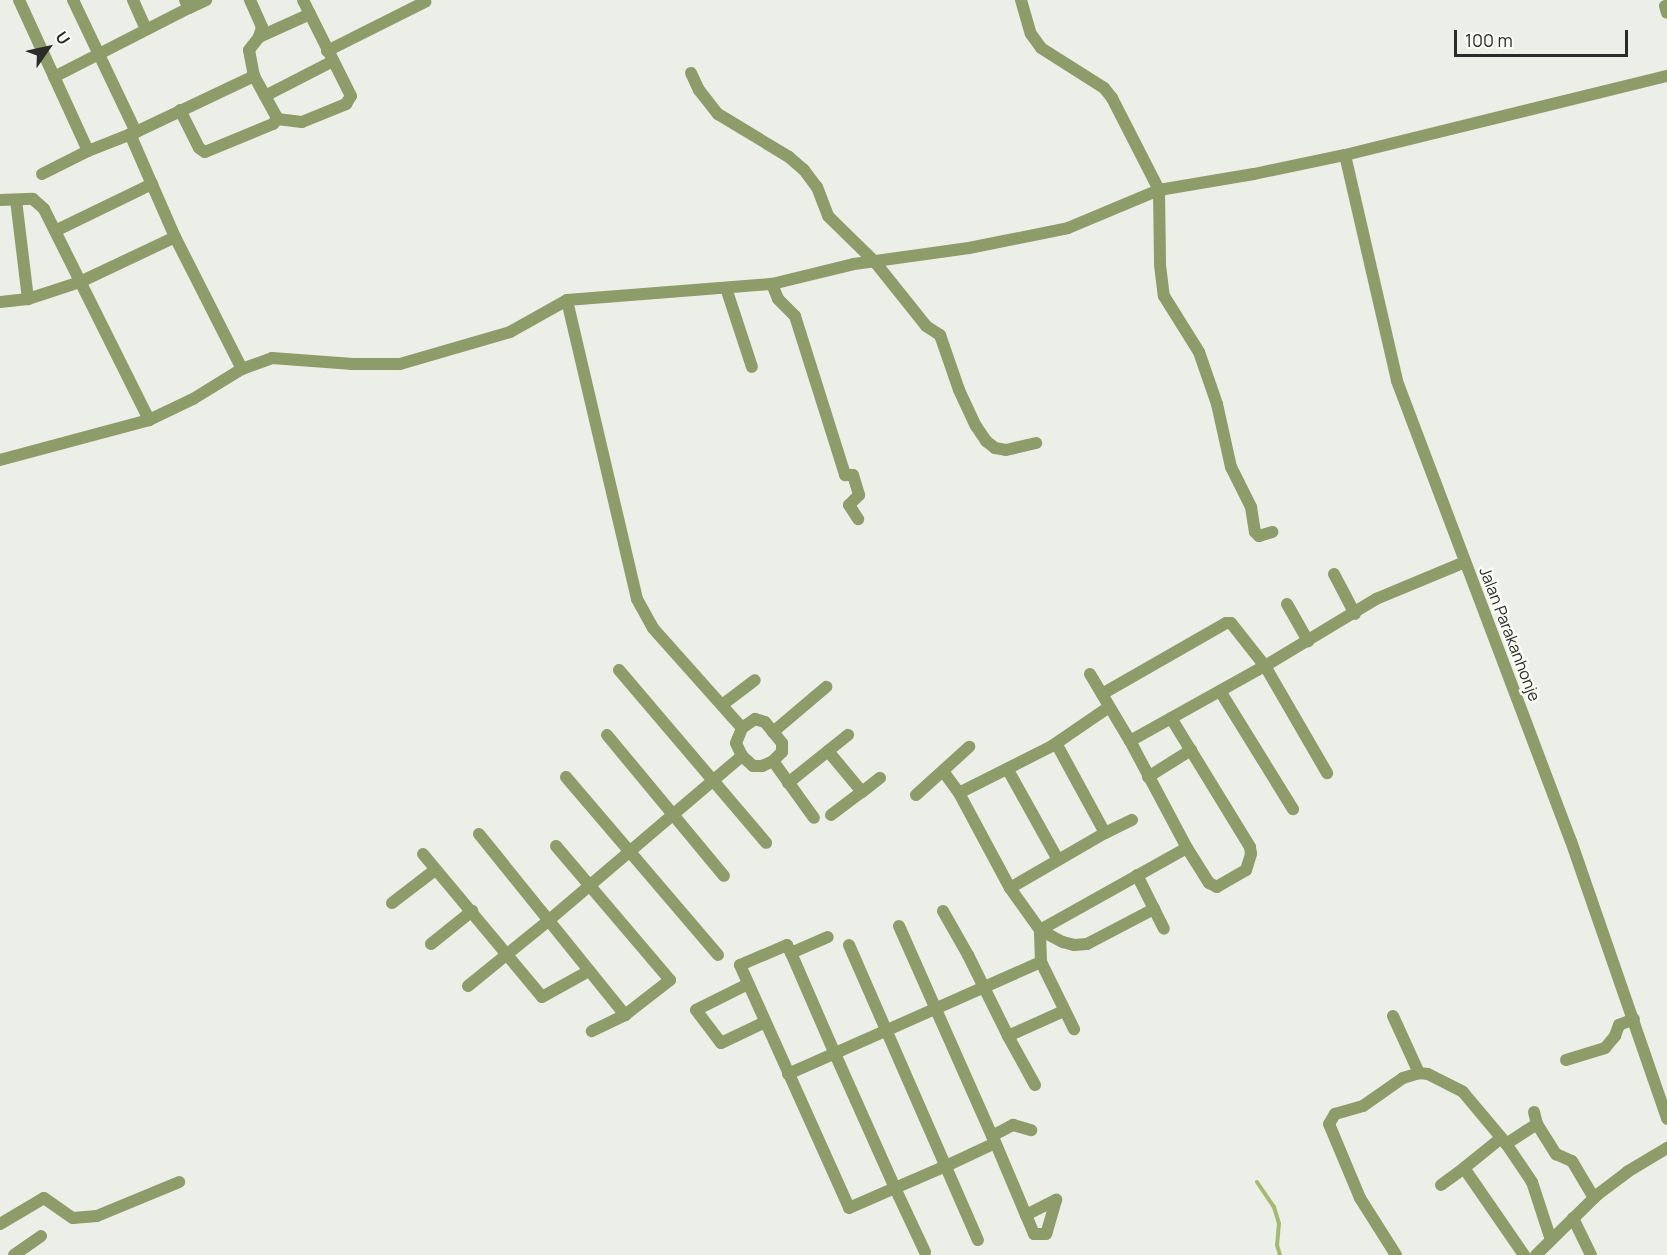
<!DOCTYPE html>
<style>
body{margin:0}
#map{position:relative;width:1667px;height:1255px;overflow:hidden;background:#eceee8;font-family:Manrope,sans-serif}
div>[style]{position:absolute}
.stream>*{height:4px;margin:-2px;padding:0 2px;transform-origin:2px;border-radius:2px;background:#a6ba6e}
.minor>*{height:12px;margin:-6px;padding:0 6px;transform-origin:6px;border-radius:6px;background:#8d9c68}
span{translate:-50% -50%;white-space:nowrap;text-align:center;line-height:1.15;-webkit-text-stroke:5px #fafcf5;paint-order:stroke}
.street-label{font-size:16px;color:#2b2c29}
.north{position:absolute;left:18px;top:18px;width:60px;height:60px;-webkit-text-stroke:4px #fafcf5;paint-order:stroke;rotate:56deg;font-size:16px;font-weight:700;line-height:24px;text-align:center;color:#2b2c29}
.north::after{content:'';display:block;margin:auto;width:21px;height:27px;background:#2b2c29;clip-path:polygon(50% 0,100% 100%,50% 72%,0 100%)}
.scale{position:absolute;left:1454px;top:30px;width:174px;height:27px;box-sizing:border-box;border:3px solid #2b2c29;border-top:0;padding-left:8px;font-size:18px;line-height:21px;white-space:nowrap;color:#2b2c29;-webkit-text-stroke:4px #fafcf5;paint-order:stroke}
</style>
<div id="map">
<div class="stream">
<i style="left:1257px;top:1182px;width:30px;rotate:56deg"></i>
<i style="left:1274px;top:1207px;width:17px;rotate:73deg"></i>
<i style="left:1279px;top:1223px;width:22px;rotate:95deg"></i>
<i style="left:1277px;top:1245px;width:10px;rotate:73deg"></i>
</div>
<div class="minor">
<i style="left:19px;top:0;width:166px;rotate:65.4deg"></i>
<i style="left:88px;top:151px;width:52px;rotate:-21.6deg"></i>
<i style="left:136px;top:132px;width:131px;rotate:-25.4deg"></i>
<i style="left:254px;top:76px;width:26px;rotate:-101deg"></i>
<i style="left:249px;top:50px;width:16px;rotate:-52deg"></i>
<i style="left:259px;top:37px;width:10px;rotate:-73deg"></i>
<i style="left:262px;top:27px;width:30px;rotate:-114deg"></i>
<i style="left:73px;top:0;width:146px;rotate:64.5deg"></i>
<i style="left:133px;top:0;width:32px;rotate:66deg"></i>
<i style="left:185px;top:0;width:9px;rotate:63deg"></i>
<i style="left:189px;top:8px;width:19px;rotate:-25deg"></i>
<i style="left:1021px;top:0;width:35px;rotate:74deg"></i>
<i style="left:1031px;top:34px;width:17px;rotate:54deg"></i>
<i style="left:1041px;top:48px;width:75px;rotate:32.4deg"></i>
<i style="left:1104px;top:88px;width:13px;rotate:51deg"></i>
<i style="left:1112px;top:98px;width:103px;rotate:62.9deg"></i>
<i style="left:1159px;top:190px;width:75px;rotate:89.2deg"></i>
<i style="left:1160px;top:265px;width:31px;rotate:83deg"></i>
<i style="left:1164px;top:296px;width:66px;rotate:58deg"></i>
<i style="left:1199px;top:352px;width:55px;rotate:70.9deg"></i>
<i style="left:1217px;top:404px;width:65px;rotate:77.5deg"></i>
<i style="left:1231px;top:467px;width:45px;rotate:63.4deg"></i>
<i style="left:1251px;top:507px;width:25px;rotate:81deg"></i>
<i style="left:1255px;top:532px;width:6px;rotate:45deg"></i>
<i style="left:1259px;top:536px;width:14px;rotate:-17deg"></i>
<i style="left:1665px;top:6px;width:7px;rotate:74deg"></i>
<i style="left:259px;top:37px;width:56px;rotate:-24.3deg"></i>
<i style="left:327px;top:51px;width:110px;rotate:-26.6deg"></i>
<i style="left:691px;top:73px;width:19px;rotate:65deg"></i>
<i style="left:699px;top:90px;width:31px;rotate:52deg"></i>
<i style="left:718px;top:114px;width:83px;rotate:31.2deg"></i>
<i style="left:789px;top:157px;width:20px;rotate:41deg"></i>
<i style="left:804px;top:170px;width:21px;rotate:53deg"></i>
<i style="left:817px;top:187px;width:31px;rotate:69deg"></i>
<i style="left:828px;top:216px;width:66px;rotate:44.4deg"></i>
<i style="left:875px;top:262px;width:82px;rotate:51.4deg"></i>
<i style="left:926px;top:326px;width:17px;rotate:33deg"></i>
<i style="left:940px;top:335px;width:58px;rotate:70.9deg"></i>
<i style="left:959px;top:390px;width:40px;rotate:65deg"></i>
<i style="left:976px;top:426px;width:18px;rotate:56deg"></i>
<i style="left:986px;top:441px;width:11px;rotate:38deg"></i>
<i style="left:995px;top:448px;width:11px;rotate:10deg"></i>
<i style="left:1006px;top:450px;width:31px;rotate:-13deg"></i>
<i style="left:54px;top:77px;width:152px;rotate:-27.1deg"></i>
<i style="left:265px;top:96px;width:76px;rotate:-27.2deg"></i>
<i style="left:180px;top:110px;width:42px;rotate:63.4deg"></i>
<i style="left:199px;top:148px;width:7px;rotate:34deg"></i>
<i style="left:205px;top:152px;width:74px;rotate:-22.4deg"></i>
<i style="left:273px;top:124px;width:6px;rotate:-51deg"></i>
<i style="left:277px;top:119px;width:3px;rotate:-108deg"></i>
<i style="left:276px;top:116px;width:46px;rotate:-118.8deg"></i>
<i style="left:277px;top:119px;width:25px;rotate:7deg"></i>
<i style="left:302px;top:122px;width:48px;rotate:-22.2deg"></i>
<i style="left:346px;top:104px;width:9px;rotate:-58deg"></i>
<i style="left:351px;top:96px;width:107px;rotate:-116.6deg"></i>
<i style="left:130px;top:134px;width:112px;rotate:66.4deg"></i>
<i style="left:175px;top:237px;width:148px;rotate:63.1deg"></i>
<i style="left:1345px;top:155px;width:232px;rotate:77deg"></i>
<i style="left:1397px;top:381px;width:492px;rotate:69.3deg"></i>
<i style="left:1571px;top:841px;width:294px;rotate:70.9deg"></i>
<i style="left:42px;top:174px;width:51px;rotate:-26.6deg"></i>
<i style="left:0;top:200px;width:33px;rotate:-2deg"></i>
<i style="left:33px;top:199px;width:15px;rotate:42deg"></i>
<i style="left:44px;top:209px;width:236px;rotate:63.5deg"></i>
<i style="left:16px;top:200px;width:100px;rotate:83.1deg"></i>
<i style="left:55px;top:231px;width:108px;rotate:-25.9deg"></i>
<i style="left:772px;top:284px;width:16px;rotate:68deg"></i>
<i style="left:778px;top:299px;width:24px;rotate:45deg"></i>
<i style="left:795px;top:316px;width:167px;rotate:72.5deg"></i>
<i style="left:845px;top:475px;width:8px"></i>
<i style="left:853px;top:475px;width:21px;rotate:73deg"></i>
<i style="left:859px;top:495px;width:14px;rotate:135deg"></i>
<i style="left:849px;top:505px;width:17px;rotate:57deg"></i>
<i style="left:726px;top:288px;width:83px;rotate:71.8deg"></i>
<i style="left:0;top:302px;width:28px;rotate:-6deg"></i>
<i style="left:28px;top:299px;width:55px;rotate:-18.1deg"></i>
<i style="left:80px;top:282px;width:105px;rotate:-25.3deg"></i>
<i style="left:0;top:460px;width:154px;rotate:-15deg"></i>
<i style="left:149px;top:420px;width:49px;rotate:-25.5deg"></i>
<i style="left:193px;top:399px;width:57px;rotate:-31.5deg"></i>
<i style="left:242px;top:369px;width:32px;rotate:-20deg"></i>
<i style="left:272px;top:358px;width:81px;rotate:4.2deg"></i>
<i style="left:353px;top:364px;width:47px"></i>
<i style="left:400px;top:364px;width:115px;rotate:-16.2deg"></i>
<i style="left:510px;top:332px;width:65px;rotate:-29.3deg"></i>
<i style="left:567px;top:300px;width:206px;rotate:-4.5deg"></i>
<i style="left:772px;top:284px;width:84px;rotate:-13.7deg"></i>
<i style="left:854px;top:264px;width:116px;rotate:-7.9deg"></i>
<i style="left:969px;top:248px;width:101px;rotate:-11.4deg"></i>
<i style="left:1068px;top:228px;width:99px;rotate:-22.7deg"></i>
<i style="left:1159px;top:190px;width:96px;rotate:-9.6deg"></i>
<i style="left:1254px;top:174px;width:93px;rotate:-11.8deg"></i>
<i style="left:1345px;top:155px;width:332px;rotate:-13.8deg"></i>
<i style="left:1334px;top:574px;width:45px;rotate:62.3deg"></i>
<i style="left:1287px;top:604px;width:43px;rotate:60.4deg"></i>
<i style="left:619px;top:670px;width:227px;rotate:49.6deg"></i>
<i style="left:1090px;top:674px;width:78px;rotate:59.2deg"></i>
<i style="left:1220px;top:691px;width:139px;rotate:58.3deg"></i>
<i style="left:1102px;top:694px;width:143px;rotate:-29.8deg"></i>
<i style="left:1226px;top:623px;width:5px"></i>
<i style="left:1231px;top:623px;width:55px;rotate:51.7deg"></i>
<i style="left:1265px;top:666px;width:124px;rotate:59.9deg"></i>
<i style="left:722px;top:705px;width:41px;rotate:-37.1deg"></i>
<i style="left:1109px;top:707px;width:69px;rotate:145.6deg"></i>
<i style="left:1052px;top:746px;width:104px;rotate:153.2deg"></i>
<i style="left:959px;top:793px;width:108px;rotate:61.8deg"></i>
<i style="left:1010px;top:888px;width:52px;rotate:54.5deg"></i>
<i style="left:1040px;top:930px;width:26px;rotate:28deg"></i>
<i style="left:1063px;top:942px;width:11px;rotate:15deg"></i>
<i style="left:1074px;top:945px;width:13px;rotate:-4deg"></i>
<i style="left:1087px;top:944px;width:76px;rotate:-27.6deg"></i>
<i style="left:1171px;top:718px;width:151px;rotate:58.5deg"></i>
<i style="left:1250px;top:847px;width:7px;rotate:82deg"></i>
<i style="left:1251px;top:854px;width:17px;rotate:107deg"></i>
<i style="left:1246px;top:870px;width:34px;rotate:150deg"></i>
<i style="left:1217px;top:887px;width:9px;rotate:-153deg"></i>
<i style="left:1209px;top:883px;width:41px;rotate:-122.2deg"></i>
<i style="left:1187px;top:848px;width:121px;rotate:-118deg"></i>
<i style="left:1130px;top:741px;width:154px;rotate:-29.1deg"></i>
<i style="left:1265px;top:666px;width:130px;rotate:-31.1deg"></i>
<i style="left:1376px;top:599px;width:96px;rotate:-22.6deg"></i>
<i style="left:742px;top:728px;width:16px;rotate:-35deg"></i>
<i style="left:755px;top:719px;width:10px;rotate:17deg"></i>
<i style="left:765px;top:722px;width:13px;rotate:51deg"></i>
<i style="left:773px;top:732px;width:70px;rotate:-40.3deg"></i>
<i style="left:607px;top:735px;width:183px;rotate:50.3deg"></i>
<i style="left:828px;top:751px;width:53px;rotate:50.3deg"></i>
<i style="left:862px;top:792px;width:23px;rotate:-38deg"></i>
<i style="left:742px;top:756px;width:15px;rotate:42deg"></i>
<i style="left:753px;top:766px;width:9px"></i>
<i style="left:762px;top:766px;width:12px;rotate:-24deg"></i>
<i style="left:773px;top:761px;width:13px;rotate:-45deg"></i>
<i style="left:782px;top:752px;width:9px;rotate:-90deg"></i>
<i style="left:782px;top:743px;width:14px;rotate:-129deg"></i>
<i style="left:773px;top:761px;width:70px;rotate:54.3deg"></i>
<i style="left:1008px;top:770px;width:101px;rotate:60.9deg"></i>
<i style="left:943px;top:771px;width:27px;rotate:54deg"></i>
<i style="left:566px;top:777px;width:234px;rotate:49.5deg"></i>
<i style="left:1148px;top:777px;width:51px;rotate:-32.1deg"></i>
<i style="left:788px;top:783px;width:77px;rotate:-38.7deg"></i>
<i style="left:916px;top:795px;width:72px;rotate:-42.2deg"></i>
<i style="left:831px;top:815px;width:39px;rotate:-37deg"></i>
<i style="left:1105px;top:833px;width:30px;rotate:-26deg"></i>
<i style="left:479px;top:834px;width:233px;rotate:51.1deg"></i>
<i style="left:556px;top:846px;width:176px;rotate:49.6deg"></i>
<i style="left:670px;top:980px;width:57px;rotate:142.1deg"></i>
<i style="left:625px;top:1015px;width:37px;rotate:154deg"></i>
<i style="left:423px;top:854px;width:186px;rotate:50.2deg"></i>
<i style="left:542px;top:997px;width:54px;rotate:-29deg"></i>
<i style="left:1137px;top:875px;width:60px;rotate:63.4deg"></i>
<i style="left:1010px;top:888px;width:110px;rotate:-30.1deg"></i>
<i style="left:1105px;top:833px;width:102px;rotate:-118.6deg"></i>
<i style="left:392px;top:903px;width:54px;rotate:-37.5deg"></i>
<i style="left:943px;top:911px;width:51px;rotate:60.4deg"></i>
<i style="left:968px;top:955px;width:90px;rotate:63.7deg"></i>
<i style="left:899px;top:926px;width:230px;rotate:66.1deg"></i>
<i style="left:992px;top:1136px;width:24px;rotate:-28deg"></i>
<i style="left:1013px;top:1125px;width:19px;rotate:16deg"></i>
<i style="left:431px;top:944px;width:53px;rotate:-38.8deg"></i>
<i style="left:849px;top:945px;width:322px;rotate:66.4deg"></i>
<i style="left:791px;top:953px;width:40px;rotate:-23.4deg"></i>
<i style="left:1041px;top:962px;width:75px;rotate:63.8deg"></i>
<i style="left:748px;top:984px;width:58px;rotate:153.4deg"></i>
<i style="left:696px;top:1010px;width:41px;rotate:52.9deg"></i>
<i style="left:721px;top:1043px;width:49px;rotate:-25.5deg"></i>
<i style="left:468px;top:986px;width:103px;rotate:-39.1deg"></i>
<i style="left:548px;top:921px;width:255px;rotate:-40.4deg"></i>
<i style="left:742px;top:756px;width:14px;rotate:-115deg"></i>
<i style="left:736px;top:743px;width:16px;rotate:-68deg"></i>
<i style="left:742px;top:728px;width:134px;rotate:-131.7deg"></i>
<i style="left:653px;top:628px;width:33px;rotate:-119deg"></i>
<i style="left:637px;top:599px;width:307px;rotate:-103.2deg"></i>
<i style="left:1393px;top:1016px;width:63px;rotate:65.5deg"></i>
<i style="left:1566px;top:1060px;width:41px;rotate:-17.1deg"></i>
<i style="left:1605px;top:1048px;width:16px;rotate:-50deg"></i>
<i style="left:1615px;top:1036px;width:12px;rotate:-70deg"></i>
<i style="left:1619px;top:1025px;width:16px;rotate:-22deg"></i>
<i style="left:788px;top:1074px;width:277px;rotate:-23.9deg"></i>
<i style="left:1041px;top:962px;width:32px;rotate:-92deg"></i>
<i style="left:1040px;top:930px;width:168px;rotate:-29.2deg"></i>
<i style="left:1035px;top:1085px;width:56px;rotate:-118.9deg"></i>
<i style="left:1008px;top:1036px;width:61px;rotate:-24.1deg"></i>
<i style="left:1534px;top:1112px;width:12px;rotate:76deg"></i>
<i style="left:993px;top:1137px;width:85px;rotate:67.1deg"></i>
<i style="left:1026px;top:1215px;width:34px;rotate:-27deg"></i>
<i style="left:1056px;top:1200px;width:35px;rotate:106deg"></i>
<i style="left:1046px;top:1234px;width:12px;rotate:180deg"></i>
<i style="left:1034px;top:1234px;width:21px;rotate:-113deg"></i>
<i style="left:1506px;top:1144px;width:37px;rotate:-33deg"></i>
<i style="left:1537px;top:1124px;width:36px;rotate:58deg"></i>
<i style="left:1556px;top:1154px;width:17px;rotate:24deg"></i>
<i style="left:1572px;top:1161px;width:43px;rotate:59.3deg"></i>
<i style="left:1464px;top:1168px;width:48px;rotate:-39deg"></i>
<i style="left:1441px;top:1185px;width:29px;rotate:-36deg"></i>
<i style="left:1464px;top:1168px;width:106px;rotate:55.4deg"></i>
<i style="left:1573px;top:1218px;width:41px;rotate:64.1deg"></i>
<i style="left:0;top:1224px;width:51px;rotate:-30.6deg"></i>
<i style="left:44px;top:1198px;width:35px;rotate:35deg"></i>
<i style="left:73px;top:1218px;width:24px;rotate:-5deg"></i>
<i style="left:97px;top:1216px;width:89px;rotate:-22.5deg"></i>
<i style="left:925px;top:1252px;width:71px;rotate:-115.1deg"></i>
<i style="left:895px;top:1188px;width:147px;rotate:-114.1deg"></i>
<i style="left:835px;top:1054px;width:110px;rotate:-113.5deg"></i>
<i style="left:791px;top:953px;width:9px;rotate:-117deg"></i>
<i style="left:787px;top:945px;width:51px;rotate:156.9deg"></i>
<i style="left:740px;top:965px;width:266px;rotate:65.8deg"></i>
<i style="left:849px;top:1208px;width:50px;rotate:-23.5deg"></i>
<i style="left:895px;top:1188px;width:56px;rotate:-23.3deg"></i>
<i style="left:946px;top:1166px;width:54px;rotate:-25.1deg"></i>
<i style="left:14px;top:1255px;width:33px;rotate:-35deg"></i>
<i style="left:1396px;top:1255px;width:67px;rotate:-122.3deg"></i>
<i style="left:1360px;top:1198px;width:80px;rotate:-112.7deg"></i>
<i style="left:1329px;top:1124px;width:12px;rotate:-59deg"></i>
<i style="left:1335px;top:1114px;width:29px;rotate:-16deg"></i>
<i style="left:1363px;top:1106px;width:49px;rotate:-35deg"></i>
<i style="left:1403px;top:1078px;width:17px;rotate:-17deg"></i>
<i style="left:1419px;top:1073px;width:9px;rotate:6deg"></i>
<i style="left:1428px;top:1074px;width:39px;rotate:27deg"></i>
<i style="left:1463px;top:1092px;width:65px;rotate:50deg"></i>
<i style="left:1505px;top:1142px;width:48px;rotate:56deg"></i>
<i style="left:1532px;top:1182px;width:61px;rotate:71.9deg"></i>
<i style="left:1536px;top:1255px;width:86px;rotate:-44.5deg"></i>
<i style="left:1597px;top:1195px;width:38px;rotate:-37deg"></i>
<i style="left:1627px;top:1172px;width:47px;rotate:-31deg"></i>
</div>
<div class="street-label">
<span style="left:1510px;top:634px;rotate:69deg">Jalan Parakanhonje</span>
</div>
<div class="north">U</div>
<div class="scale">100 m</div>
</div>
